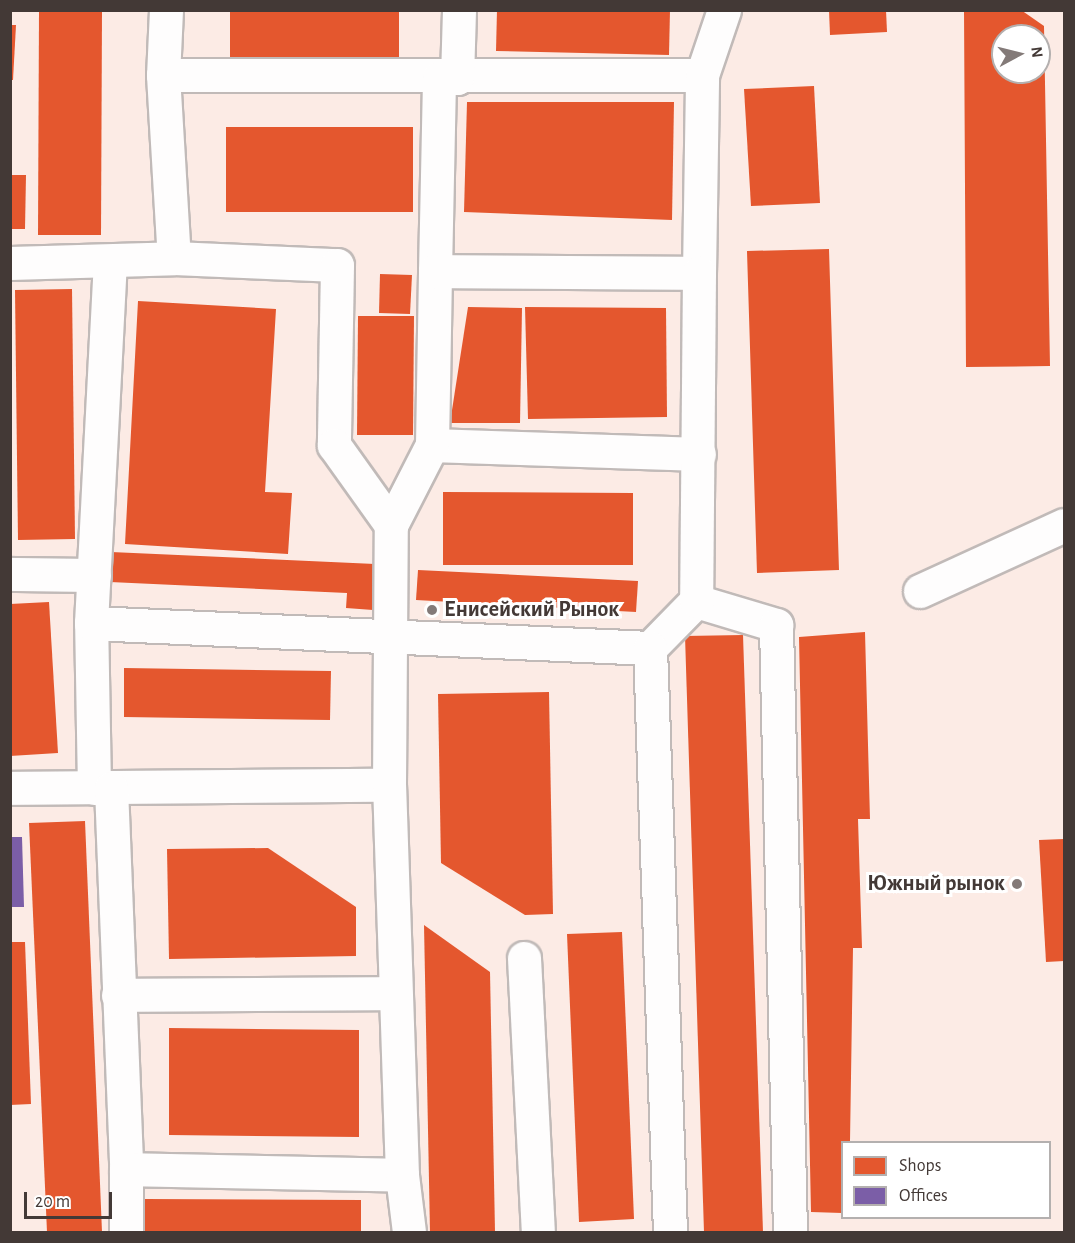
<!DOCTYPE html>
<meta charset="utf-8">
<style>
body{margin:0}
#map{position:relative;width:1075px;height:1243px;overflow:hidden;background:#faf4f3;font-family:"Alegreya Sans",sans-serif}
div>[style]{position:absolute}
.built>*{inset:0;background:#fcebe5}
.shops>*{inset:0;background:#e4572e}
.offices>*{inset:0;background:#7b5ea7}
.roads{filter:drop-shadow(2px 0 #c1bab8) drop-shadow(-2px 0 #c1bab8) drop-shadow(0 2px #c1bab8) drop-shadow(0 -2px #c1bab8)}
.minor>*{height:33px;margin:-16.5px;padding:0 16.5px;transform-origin:16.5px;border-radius:16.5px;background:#fefdfd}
.dots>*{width:16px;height:16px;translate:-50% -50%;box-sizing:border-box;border:3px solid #fff;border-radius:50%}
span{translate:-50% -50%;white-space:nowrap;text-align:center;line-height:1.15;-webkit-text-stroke:6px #fff;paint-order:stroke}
.poi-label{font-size:22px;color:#433936;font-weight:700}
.left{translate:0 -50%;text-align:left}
.right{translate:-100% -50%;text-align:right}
.frame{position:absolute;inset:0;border:12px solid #433936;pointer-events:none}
.legend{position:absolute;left:841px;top:1141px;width:210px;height:78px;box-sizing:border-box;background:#fff;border:2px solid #b4b0af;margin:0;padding:8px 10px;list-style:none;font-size:18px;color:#433936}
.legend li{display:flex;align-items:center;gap:12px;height:30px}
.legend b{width:30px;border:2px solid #b4b0af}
.north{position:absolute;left:991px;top:24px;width:60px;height:60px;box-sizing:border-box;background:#fff;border:2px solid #b4b0af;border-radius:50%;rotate:83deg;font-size:16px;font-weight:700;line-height:24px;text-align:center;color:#433936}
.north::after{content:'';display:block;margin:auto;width:21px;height:27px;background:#837a78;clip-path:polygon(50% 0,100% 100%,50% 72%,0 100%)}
.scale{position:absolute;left:24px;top:1192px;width:88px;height:27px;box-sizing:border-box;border:3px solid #433936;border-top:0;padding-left:8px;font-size:18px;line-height:21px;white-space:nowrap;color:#433936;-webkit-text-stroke:4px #fff;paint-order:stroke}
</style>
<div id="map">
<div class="built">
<i style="clip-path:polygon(evenodd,10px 11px,1064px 11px,1064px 1232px,11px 1232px,10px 11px,1003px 36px,1039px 36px,1039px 72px,1003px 72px,1003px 36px,10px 11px,842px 1142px,1050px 1142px,1050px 1218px,842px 1218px,842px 1142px)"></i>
</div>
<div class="shops">
<i style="clip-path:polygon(39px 10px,102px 10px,101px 235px,38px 235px)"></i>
<i style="clip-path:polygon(230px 10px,399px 10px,399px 58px,230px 57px)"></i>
<i style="clip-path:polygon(497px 10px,670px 10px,669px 55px,496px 51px)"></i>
<i style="clip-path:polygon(829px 10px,886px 10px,887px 32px,830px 35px)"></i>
<i style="clip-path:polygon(evenodd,964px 10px,1021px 10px,1044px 26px,1050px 366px,966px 367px,964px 10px,1003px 36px,1039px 36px,1039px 72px,1003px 72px,1003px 36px)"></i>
<i style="clip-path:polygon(10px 25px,16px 25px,13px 80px,10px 80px)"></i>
<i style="clip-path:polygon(814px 86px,820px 203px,751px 206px,744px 89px)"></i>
<i style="clip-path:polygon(467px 102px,674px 102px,672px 220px,464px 212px)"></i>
<i style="clip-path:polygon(226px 127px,413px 127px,413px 212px,226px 212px)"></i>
<i style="clip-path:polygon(10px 175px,26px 175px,25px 229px,10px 229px)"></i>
<i style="clip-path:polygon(829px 249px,839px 570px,757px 573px,747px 251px)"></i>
<i style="clip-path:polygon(380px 274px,412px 275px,410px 314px,379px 313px)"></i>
<i style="clip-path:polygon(72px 289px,75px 539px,18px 540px,15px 290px)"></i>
<i style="clip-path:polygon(138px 301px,276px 309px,265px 492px,292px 493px,288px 554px,125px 544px)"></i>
<i style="clip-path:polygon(468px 307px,522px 308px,520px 423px,450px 423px)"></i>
<i style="clip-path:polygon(525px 307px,666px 308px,667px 417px,528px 419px)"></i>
<i style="clip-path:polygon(358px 316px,414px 316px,413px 435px,357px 435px)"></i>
<i style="clip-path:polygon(443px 492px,633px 493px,633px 565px,443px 565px)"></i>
<i style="clip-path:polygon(111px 552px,375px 564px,373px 610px,346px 608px,347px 593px,110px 582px)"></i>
<i style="clip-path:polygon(418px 570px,638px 581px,636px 612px,416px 600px)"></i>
<i style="clip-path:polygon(49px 602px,58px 753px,10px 756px,10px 604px)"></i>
<i style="clip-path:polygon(865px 632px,870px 819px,858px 819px,862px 948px,853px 948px,850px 1142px,842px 1142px,842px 1213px,811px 1212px,799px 637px)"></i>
<i style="clip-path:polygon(743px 635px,763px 1232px,704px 1232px,685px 636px)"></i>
<i style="clip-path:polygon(124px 668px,331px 671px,330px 720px,124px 717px)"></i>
<i style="clip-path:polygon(549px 692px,553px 914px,525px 915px,441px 863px,438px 694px)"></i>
<i style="clip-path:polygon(85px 821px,102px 1232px,47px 1232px,29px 823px)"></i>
<i style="clip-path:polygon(1064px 839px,1064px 961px,1046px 962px,1039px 840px)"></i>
<i style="clip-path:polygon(268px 848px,356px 907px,356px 956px,169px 959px,167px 849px)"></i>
<i style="clip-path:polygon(424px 925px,490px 972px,495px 1232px,430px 1232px)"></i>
<i style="clip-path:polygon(622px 932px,634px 1219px,579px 1222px,567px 934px)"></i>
<i style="clip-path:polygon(10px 942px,25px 942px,31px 1104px,10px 1105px)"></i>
<i style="clip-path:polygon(169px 1028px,359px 1030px,359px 1137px,169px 1135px)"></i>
<i style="clip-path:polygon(145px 1199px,361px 1200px,361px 1232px,145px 1232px)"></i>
</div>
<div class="offices">
<i style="clip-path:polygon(10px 837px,22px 837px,24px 907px,10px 907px)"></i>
</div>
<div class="roads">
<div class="minor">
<i style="left:166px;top:10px;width:65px;rotate:92.6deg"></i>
<i style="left:163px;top:75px;width:183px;rotate:86.6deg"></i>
<i style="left:163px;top:75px;width:539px"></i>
<i style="left:10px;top:263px;width:164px;rotate:-1.7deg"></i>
<i style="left:174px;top:258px;width:163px;rotate:2.5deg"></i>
<i style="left:337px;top:265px;width:180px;rotate:91deg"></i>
<i style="left:334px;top:445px;width:98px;rotate:54.5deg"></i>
<i style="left:435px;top:271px;width:193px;rotate:-88.8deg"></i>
<i style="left:439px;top:78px;width:18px"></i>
<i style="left:457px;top:78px;width:68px;rotate:-88.3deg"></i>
<i style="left:699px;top:273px;width:198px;rotate:-89.1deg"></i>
<i style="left:702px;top:75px;width:69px;rotate:-71.3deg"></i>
<i style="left:432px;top:445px;width:267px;rotate:1.9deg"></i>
<i style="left:10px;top:574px;width:84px;rotate:0.7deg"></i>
<i style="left:920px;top:591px;width:158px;rotate:-24.6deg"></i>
<i style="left:91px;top:623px;width:560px;rotate:2.56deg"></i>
<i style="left:650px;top:648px;width:66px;rotate:-45.6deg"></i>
<i style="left:696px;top:601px;width:84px;rotate:16.7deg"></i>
<i style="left:776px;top:625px;width:607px;rotate:88.68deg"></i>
<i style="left:650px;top:648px;width:584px;rotate:88.04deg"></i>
<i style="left:10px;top:788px;width:379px;rotate:-0.5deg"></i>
<i style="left:94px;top:788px;width:165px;rotate:-91deg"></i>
<i style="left:91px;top:623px;width:361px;rotate:-87deg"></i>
<i style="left:111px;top:788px;width:381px;rotate:87.7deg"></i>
<i style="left:126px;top:1169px;width:276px;rotate:1.2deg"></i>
<i style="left:524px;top:958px;width:274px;rotate:87.1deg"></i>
<i style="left:118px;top:995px;width:277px;rotate:-0.4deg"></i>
<i style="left:126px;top:1232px;width:63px;rotate:-90deg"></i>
<i style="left:409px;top:1232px;width:57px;rotate:-97deg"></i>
<i style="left:402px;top:1175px;width:390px;rotate:-91.9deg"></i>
<i style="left:389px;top:785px;width:260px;rotate:-89.6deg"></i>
<i style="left:391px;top:525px;width:90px;rotate:-62.9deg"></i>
<i style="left:432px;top:445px;width:174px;rotate:-89deg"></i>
<i style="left:435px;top:271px;width:264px;rotate:0.4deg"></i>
<i style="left:699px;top:273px;width:328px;rotate:90.5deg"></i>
</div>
</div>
<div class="dots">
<i style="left:432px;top:610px;background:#837a78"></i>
<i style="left:1017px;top:884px;background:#837a78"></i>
</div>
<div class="poi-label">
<span class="left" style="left:444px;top:610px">Енисейский Рынок</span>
<span class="right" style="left:1005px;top:884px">Южный рынок</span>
</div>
<div class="frame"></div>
<ul class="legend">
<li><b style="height:16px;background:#e4572e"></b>Shops</li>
<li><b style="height:16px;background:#7b5ea7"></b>Offices</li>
</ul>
<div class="north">N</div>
<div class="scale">20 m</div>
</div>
